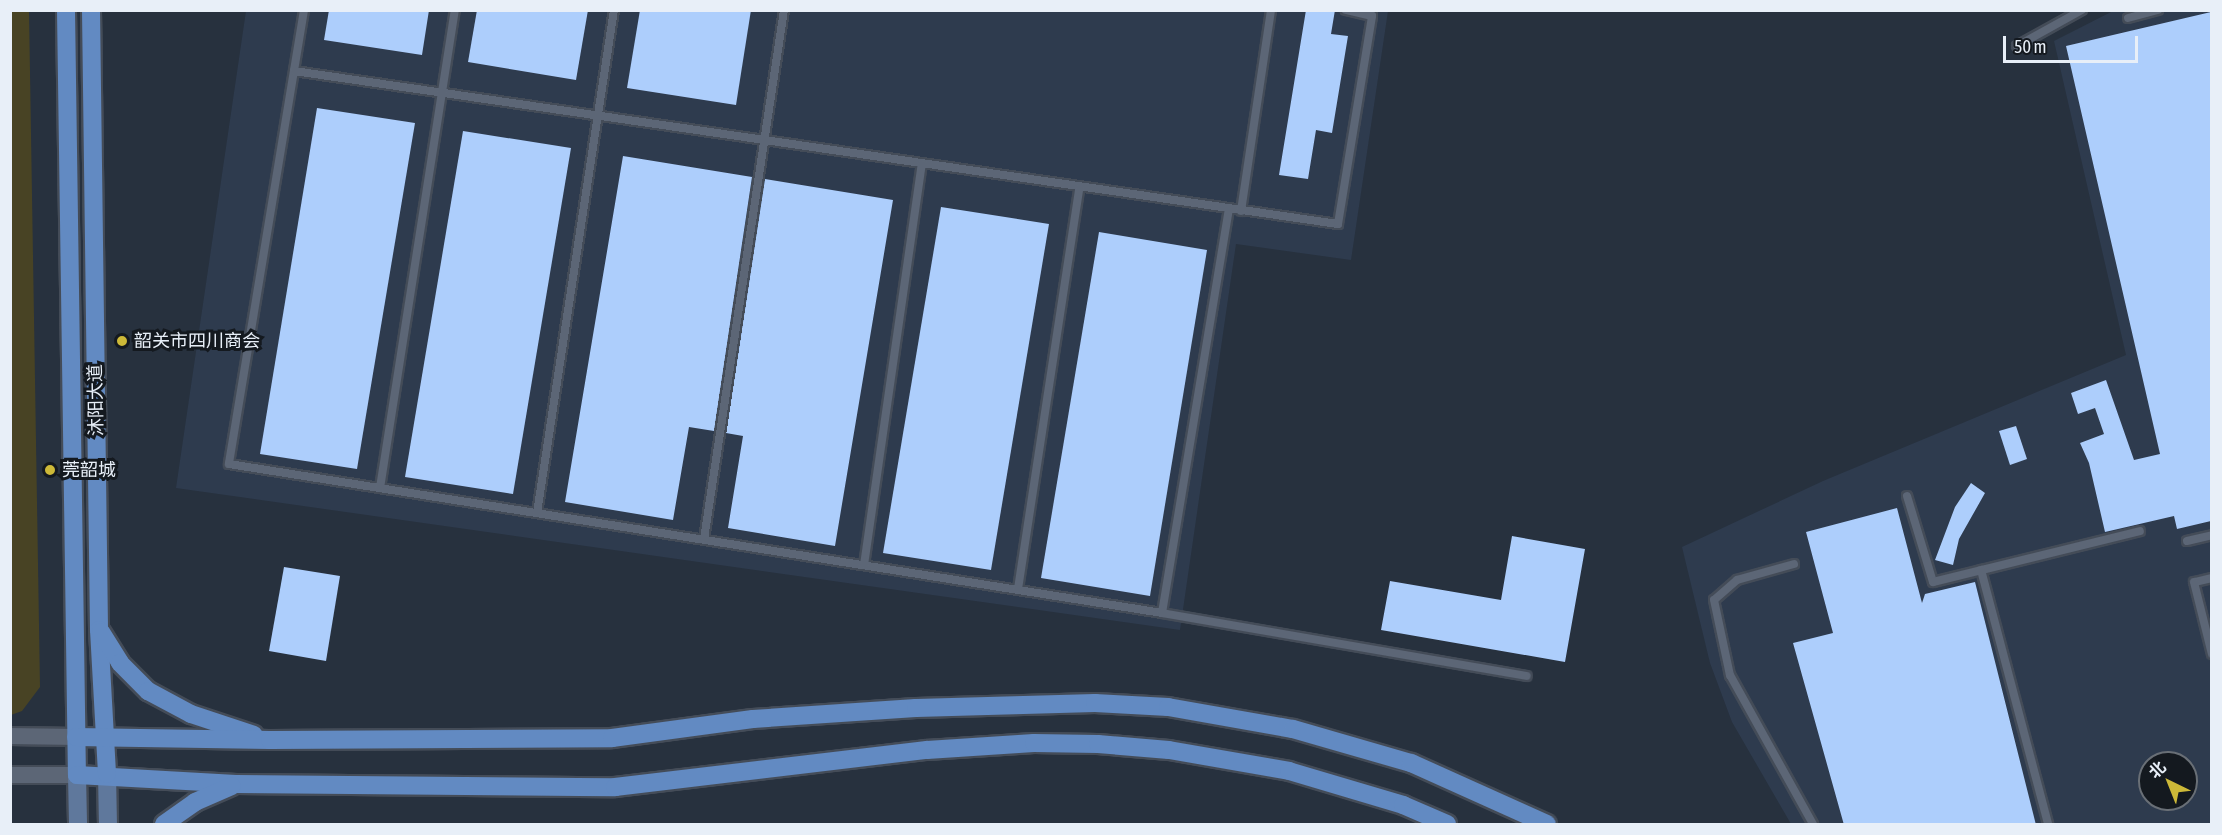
<!DOCTYPE html>
<meta charset="utf-8">
<style>
body{margin:0}
#map{position:relative;width:2222px;height:835px;overflow:hidden;background:#27313e;font-family:"Asap Condensed","Noto Sans SC",sans-serif}
div>[style]{position:absolute}
.built>*{inset:0;background:#2e3b4e}
.green>*{inset:0;background:#484324}
.building>*{inset:0;background:#adcefc}
.roads{filter:drop-shadow(2px 0 #444c58) drop-shadow(-2px 0 #444c58) drop-shadow(0 2px #444c58) drop-shadow(0 -2px #444c58)}
.service>*{height:8px;margin:-4px;padding:0 4px;transform-origin:4px;border-radius:4px;background:#5c6676}
.minor>*{height:16px;margin:-8px;padding:0 8px;transform-origin:8px;border-radius:8px;background:#5c6676}
.secondary>*{height:18px;margin:-9px;padding:0 9px;transform-origin:9px;border-radius:9px;background:#5f789c}
.primary>*{height:18px;margin:-9px;padding:0 9px;transform-origin:9px;border-radius:9px;background:#628ac2}
.dots>*{width:16px;height:16px;translate:-50% -50%;box-sizing:border-box;border:3px solid #14191f;border-radius:50%}
span{translate:-50% -50%;white-space:nowrap;text-align:center;line-height:1.15;-webkit-text-stroke:6px #14191f;paint-order:stroke}
.poi-label{font-size:18px;color:#e8eff8}
.left{translate:0 -50%;text-align:left}
.street-label{font-size:18px;color:#e8eff8}
.frame{position:absolute;inset:0;border:12px solid #e8eff8;pointer-events:none}
.north{position:absolute;left:2138px;top:751px;width:60px;height:60px;box-sizing:border-box;background:#14191f;border:2px solid #696f76;border-radius:50%;rotate:317deg;font-size:16px;font-weight:700;line-height:24px;text-align:center;color:#e8eff8}
.north::after{content:'';display:block;margin:auto;width:21px;height:27px;background:#cdb938;clip-path:polygon(50% 0,100% 100%,50% 72%,0 100%)}
.scale{position:absolute;left:2003px;top:36px;width:135px;height:27px;box-sizing:border-box;border:3px solid #e8eff8;border-top:0;padding-left:8px;font-size:18px;line-height:21px;white-space:nowrap;color:#e8eff8;-webkit-text-stroke:4px #14191f;paint-order:stroke}
</style>
<div id="map">
<div class="built">
<i style="clip-path:polygon(246px 11px,1388px 11px,1351px 260px,1236px 244px,1180px 630px,176px 488px)"></i>
<i style="clip-path:polygon(evenodd,2113px 11px,2211px 11px,2211px 824px,1791px 824px,1732px 722px,1710px 663px,1682px 547px,1823px 481px,2126px 355px,2054px 41px,2113px 11px,2150px 763px,2186px 763px,2186px 799px,2150px 799px,2150px 763px)"></i>
</div>
<div class="green">
<i style="clip-path:polygon(10px 11px,29px 11px,40px 687px,22px 711px,11px 715px)"></i>
</div>
<div class="building">
<i style="clip-path:polygon(329px 10px,429px 10px,422px 55px,324px 40px)"></i>
<i style="clip-path:polygon(477px 10px,588px 10px,576px 80px,468px 62px)"></i>
<i style="clip-path:polygon(640px 10px,751px 10px,736px 105px,627px 88px)"></i>
<i style="clip-path:polygon(1306px 10px,1335px 10px,1331px 34px,1348px 36px,1332px 133px,1316px 130px,1308px 179px,1279px 175px)"></i>
<i style="clip-path:polygon(2211px 12px,2211px 521px,2177px 529px,2174px 516px,2105px 532px,2089px 463px,2080px 443px,2104px 434px,2095px 408px,2078px 414px,2071px 393px,2106px 380px,2134px 460px,2160px 454px,2066px 46px)"></i>
<i style="clip-path:polygon(317px 108px,415px 123px,357px 469px,260px 454px)"></i>
<i style="clip-path:polygon(463px 131px,571px 148px,513px 494px,405px 477px)"></i>
<i style="clip-path:polygon(623px 156px,752px 177px,714px 431px,689px 427px,673px 520px,565px 502px)"></i>
<i style="clip-path:polygon(765px 179px,893px 200px,835px 546px,728px 528px,743px 436px,726px 433px)"></i>
<i style="clip-path:polygon(941px 207px,1049px 224px,991px 570px,883px 553px)"></i>
<i style="clip-path:polygon(1099px 232px,1207px 250px,1150px 596px,1041px 578px)"></i>
<i style="clip-path:polygon(2016px 426px,2027px 459px,2010px 465px,1999px 431px)"></i>
<i style="clip-path:polygon(1971px 483px,1985px 493px,1959px 539px,1953px 565px,1935px 560px,1955px 507px)"></i>
<i style="clip-path:polygon(1897px 508px,1922px 603px,1925px 594px,1975px 582px,2036px 825px,1844px 825px,1793px 643px,1833px 633px,1806px 532px)"></i>
<i style="clip-path:polygon(1512px 536px,1585px 549px,1565px 662px,1381px 630px,1390px 581px,1501px 600px)"></i>
<i style="clip-path:polygon(284px 567px,340px 576px,326px 661px,269px 651px)"></i>
</div>
<div class="roads">
<div class="service">
<i style="left:304px;top:10px;width:460px;rotate:99.4deg"></i>
<i style="left:229px;top:464px;width:945px;rotate:9.07deg"></i>
<i style="left:1162px;top:613px;width:410px;rotate:-80.6deg"></i>
<i style="left:2128px;top:18px;width:31px;rotate:-15deg"></i>
<i style="left:2017px;top:46px;width:74px;rotate:-29deg"></i>
<i style="left:294px;top:71px;width:1055px;rotate:8.34deg"></i>
<i style="left:1338px;top:224px;width:211px;rotate:-80.7deg"></i>
<i style="left:1372px;top:16px;width:27px;rotate:-167deg"></i>
<i style="left:1241px;top:211px;width:203px;rotate:-81.5deg"></i>
<i style="left:380px;top:488px;width:484px;rotate:-81.1deg"></i>
<i style="left:1907px;top:496px;width:90px;rotate:73.2deg"></i>
<i style="left:1933px;top:582px;width:213px;rotate:-13.8deg"></i>
<i style="left:537px;top:513px;width:509px;rotate:-81.3deg"></i>
<i style="left:704px;top:539px;width:535px;rotate:-81.4deg"></i>
<i style="left:2187px;top:541px;width:26px;rotate:-13deg"></i>
<i style="left:1794px;top:564px;width:59px;rotate:164.3deg"></i>
<i style="left:1737px;top:580px;width:30px;rotate:139deg"></i>
<i style="left:1714px;top:600px;width:77px;rotate:78deg"></i>
<i style="left:1730px;top:675px;width:171px;rotate:60.9deg"></i>
<i style="left:864px;top:565px;width:405px;rotate:-81.8deg"></i>
<i style="left:1981px;top:570px;width:263px;rotate:75.2deg"></i>
<i style="left:2212px;top:578px;width:18px;rotate:167deg"></i>
<i style="left:2194px;top:582px;width:74px;rotate:76deg"></i>
<i style="left:1018px;top:589px;width:405px;rotate:-81.3deg"></i>
<i style="left:1162px;top:613px;width:370px;rotate:9.8deg"></i>
</div>
<div class="minor">
<i style="left:10px;top:736px;width:66px;rotate:0.9deg"></i>
<i style="left:10px;top:775px;width:67px"></i>
</div>
<div class="secondary">
<i style="left:107px;top:774px;width:50px;rotate:88.9deg"></i>
<i style="left:77px;top:775px;width:49px;rotate:88.8deg"></i>
</div>
<div class="primary">
<i style="left:66px;top:10px;width:765px;rotate:89.18deg"></i>
<i style="left:77px;top:775px;width:159px;rotate:3.2deg"></i>
<i style="left:236px;top:784px;width:379px;rotate:0.5deg"></i>
<i style="left:615px;top:787px;width:314px;rotate:-6.8deg"></i>
<i style="left:927px;top:750px;width:107px;rotate:-3.7deg"></i>
<i style="left:1034px;top:743px;width:64px;rotate:0.9deg"></i>
<i style="left:1098px;top:744px;width:71px;rotate:4.8deg"></i>
<i style="left:1169px;top:750px;width:122px;rotate:9.9deg"></i>
<i style="left:1289px;top:771px;width:119px;rotate:16.6deg"></i>
<i style="left:1403px;top:805px;width:48px;rotate:23.4deg"></i>
<i style="left:91px;top:10px;width:620px;rotate:89.26deg"></i>
<i style="left:99px;top:630px;width:144px;rotate:86.8deg"></i>
<i style="left:101px;top:632px;width:36px;rotate:58deg"></i>
<i style="left:120px;top:663px;width:40px;rotate:45deg"></i>
<i style="left:148px;top:691px;width:49px;rotate:28.1deg"></i>
<i style="left:191px;top:714px;width:66px;rotate:18.4deg"></i>
<i style="left:76px;top:737px;width:194px;rotate:0.9deg"></i>
<i style="left:270px;top:740px;width:342px;rotate:-0.3deg"></i>
<i style="left:612px;top:738px;width:142px;rotate:-7.7deg"></i>
<i style="left:753px;top:719px;width:163px;rotate:-3.9deg"></i>
<i style="left:916px;top:708px;width:179px;rotate:-1.6deg"></i>
<i style="left:1095px;top:703px;width:73px;rotate:3.1deg"></i>
<i style="left:1168px;top:707px;width:127px;rotate:10deg"></i>
<i style="left:1293px;top:729px;width:123px;rotate:16.1deg"></i>
<i style="left:1411px;top:763px;width:149px;rotate:24.2deg"></i>
<i style="left:164px;top:824px;width:38px;rotate:-35deg"></i>
<i style="left:195px;top:802px;width:40px;rotate:-23.4deg"></i>
</div>
</div>
<div class="dots">
<i style="left:122px;top:341px;background:#cdb938"></i>
<i style="left:50px;top:470px;background:#cdb938"></i>
</div>
<div class="poi-label">
<span class="left" style="left:134px;top:341px">韶关市四川商会</span>
<span class="left" style="left:62px;top:470px">莞韶城</span>
</div>
<div class="street-label">
<span style="left:96px;top:400px;rotate:-91deg">沐阳大道</span>
</div>
<div class="frame"></div>
<div class="north">北</div>
<div class="scale">50 m</div>
</div>
